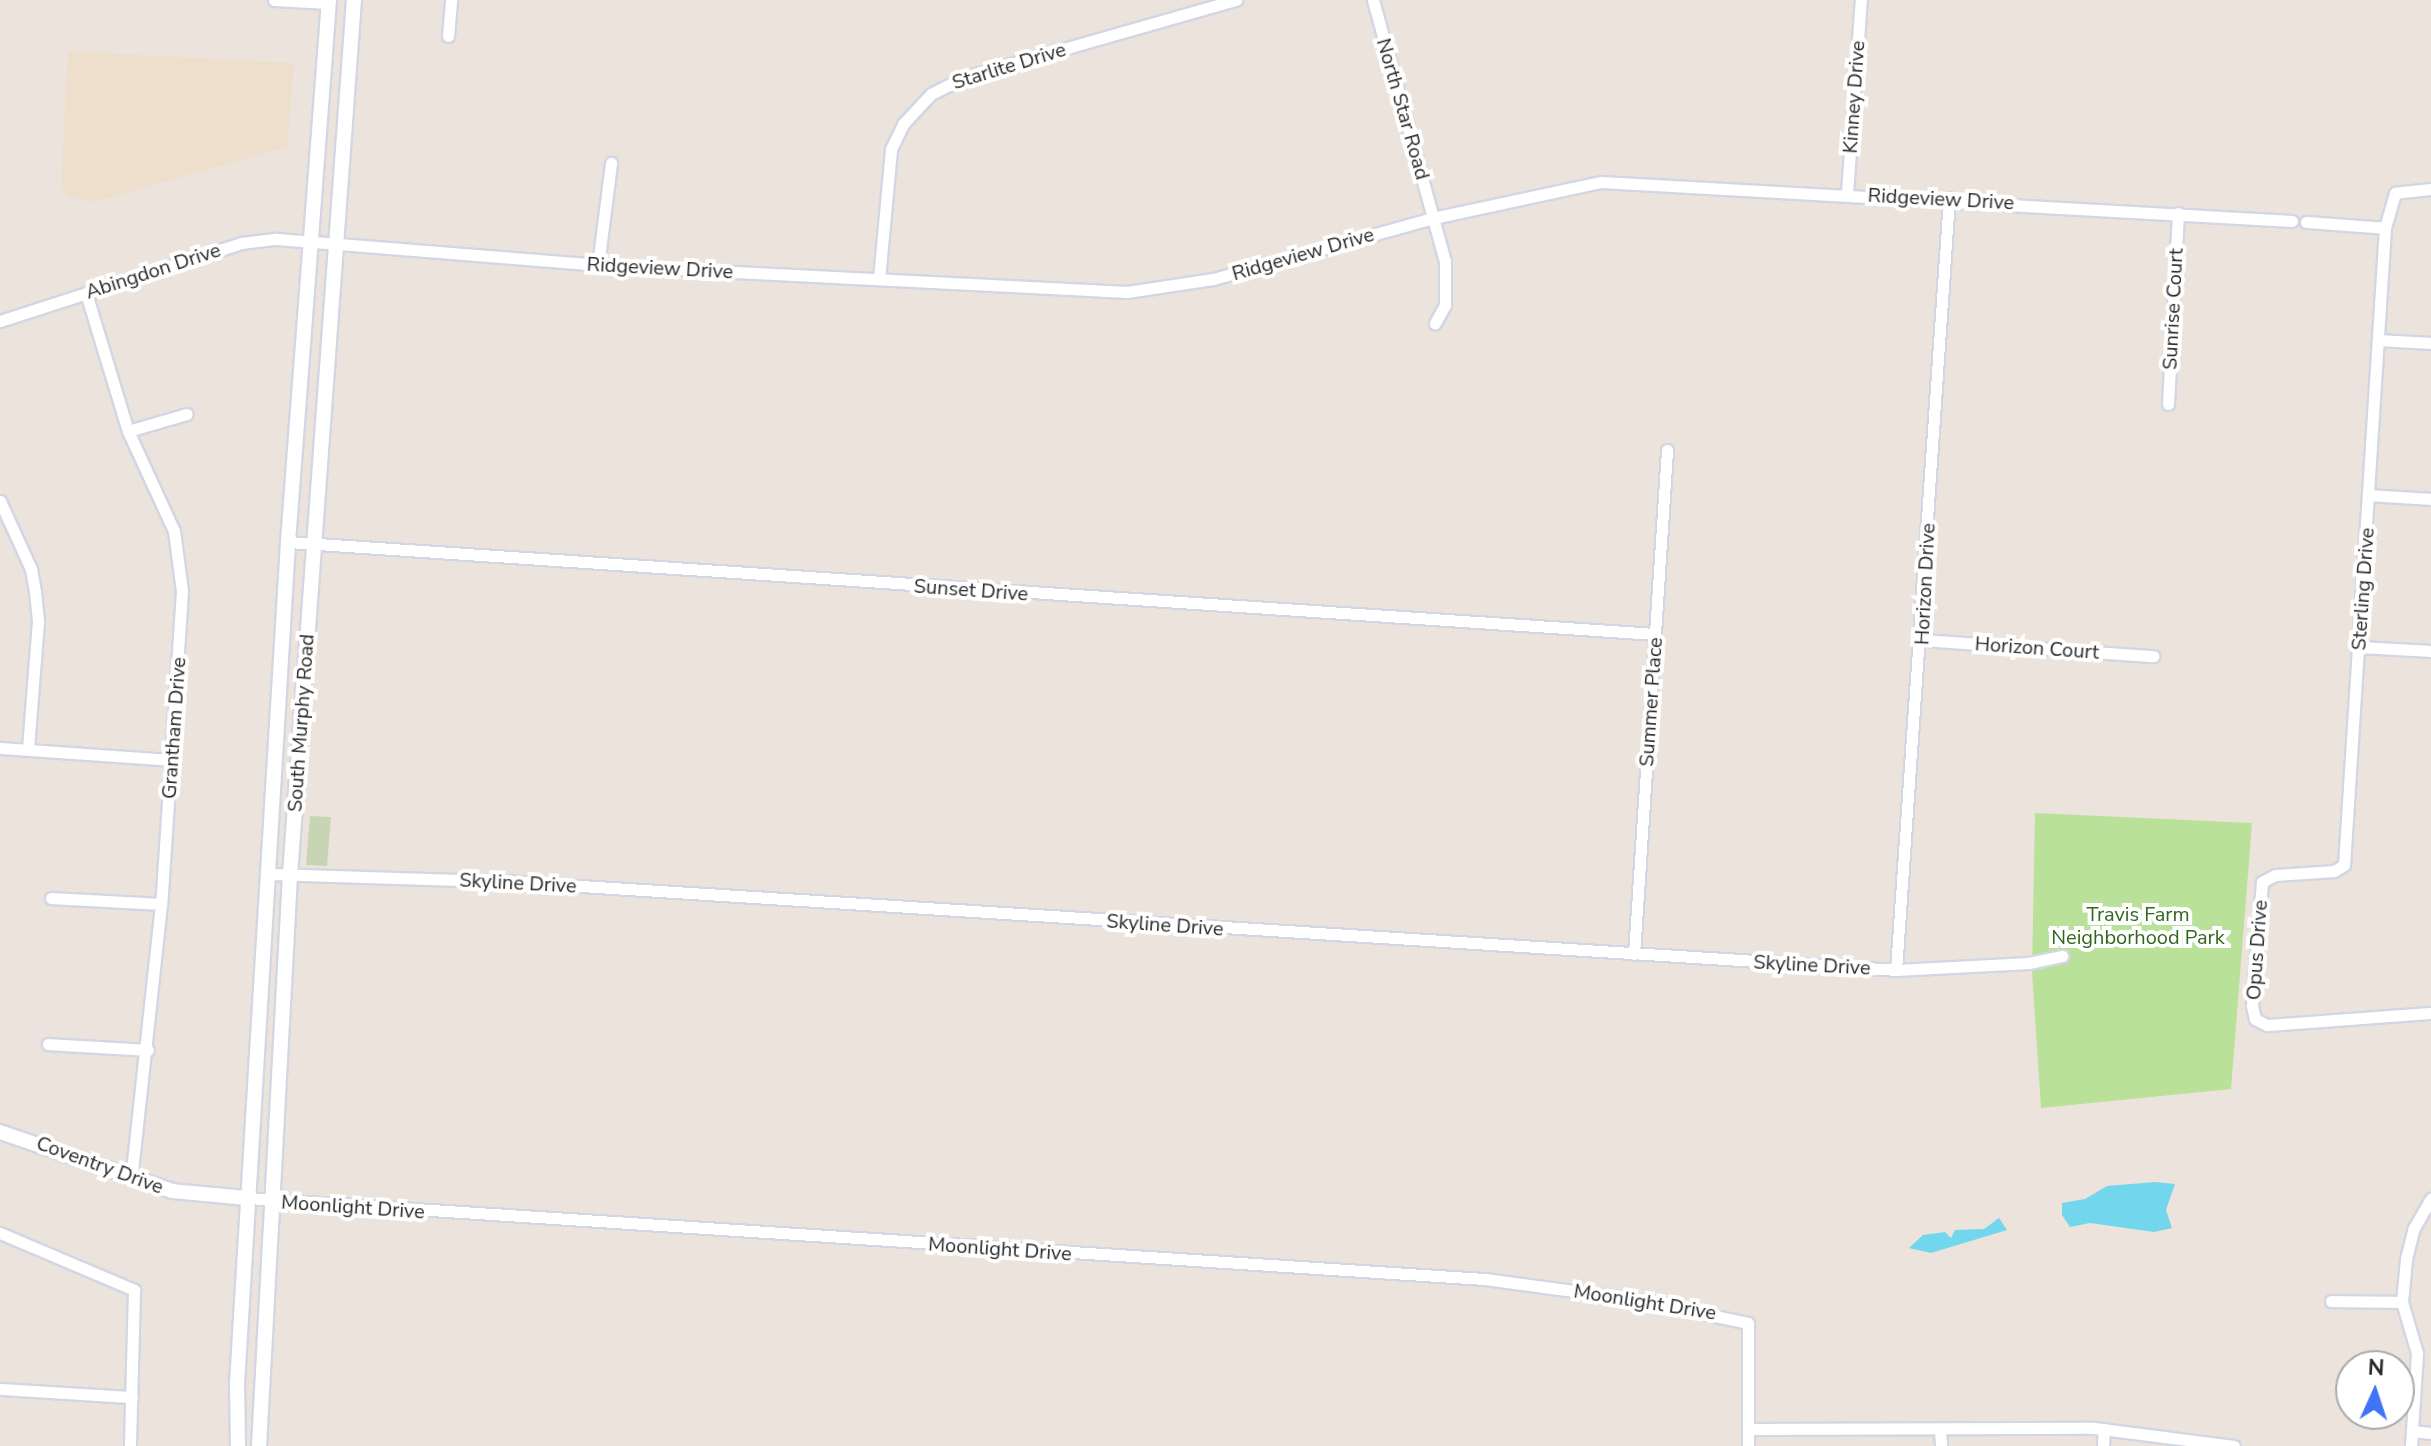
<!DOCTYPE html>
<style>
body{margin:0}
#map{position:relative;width:2431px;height:1446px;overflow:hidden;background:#ece4dc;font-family:"Nunito Sans",sans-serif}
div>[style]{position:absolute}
.education>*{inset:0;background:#eddfcc}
.green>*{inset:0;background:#b9e19a}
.cemetery>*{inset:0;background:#c8d5b4}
.water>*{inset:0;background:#72d7ec}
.roads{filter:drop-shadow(2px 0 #d2d7e3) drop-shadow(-2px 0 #d2d7e3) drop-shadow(0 2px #d2d7e3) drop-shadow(0 -2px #d2d7e3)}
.minor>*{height:11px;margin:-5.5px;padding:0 5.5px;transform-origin:5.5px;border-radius:5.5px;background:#fff}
.tertiary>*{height:14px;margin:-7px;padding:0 7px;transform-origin:7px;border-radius:7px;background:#fff}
.secondary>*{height:14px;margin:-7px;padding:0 7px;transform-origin:7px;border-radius:7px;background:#fff}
span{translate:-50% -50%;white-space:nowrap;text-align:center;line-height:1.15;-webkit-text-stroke:8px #fff;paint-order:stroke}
.street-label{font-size:20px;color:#2a2a2a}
.park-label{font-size:20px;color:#32661c}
.north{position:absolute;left:2335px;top:1350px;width:80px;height:80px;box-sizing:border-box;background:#fff;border:2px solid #aaa;border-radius:50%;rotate:3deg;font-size:22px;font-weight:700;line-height:32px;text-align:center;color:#2a2a2a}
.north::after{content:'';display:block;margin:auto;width:28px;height:36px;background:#4073f6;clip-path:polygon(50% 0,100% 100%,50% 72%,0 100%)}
</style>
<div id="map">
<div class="education">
<i style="clip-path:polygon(68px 51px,294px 63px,287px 147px,94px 202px,66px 195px,61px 184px)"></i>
</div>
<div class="green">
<i style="clip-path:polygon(2035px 813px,2252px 823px,2231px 1089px,2041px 1108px,2032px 971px)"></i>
</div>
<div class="cemetery">
<i style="clip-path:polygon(310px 816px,331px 817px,327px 866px,306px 865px)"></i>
</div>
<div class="water">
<i style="clip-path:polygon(2155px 1182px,2175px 1184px,2166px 1210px,2172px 1228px,2154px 1232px,2090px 1223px,2070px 1227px,2062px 1215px,2062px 1203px,2085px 1199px,2107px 1186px)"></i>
<i style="clip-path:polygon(1999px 1218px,2007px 1230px,1931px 1253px,1909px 1248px,1923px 1235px,1945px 1232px,1951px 1238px,1955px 1230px,1984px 1229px)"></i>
</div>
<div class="roads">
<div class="minor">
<i style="left:274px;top:0;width:54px;rotate:3.2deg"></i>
<i style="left:1373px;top:0;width:271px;rotate:74.6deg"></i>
<i style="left:1445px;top:261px;width:44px;rotate:90deg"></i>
<i style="left:1445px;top:305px;width:21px;rotate:119deg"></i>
<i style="left:448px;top:36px;width:36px;rotate:-85deg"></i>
<i style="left:2431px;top:189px;width:36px;rotate:174deg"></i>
<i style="left:2395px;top:193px;width:36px;rotate:106deg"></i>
<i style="left:2385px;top:228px;width:638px;rotate:93.68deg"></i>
<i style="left:2344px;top:865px;width:12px;rotate:149deg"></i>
<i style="left:2334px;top:871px;width:59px;rotate:176.1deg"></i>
<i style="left:2275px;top:875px;width:15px;rotate:152deg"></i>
<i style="left:2262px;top:882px;width:124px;rotate:94.6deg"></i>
<i style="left:2252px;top:1006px;width:13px;rotate:77deg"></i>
<i style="left:2255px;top:1019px;width:13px;rotate:27deg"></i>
<i style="left:2267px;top:1025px;width:164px;rotate:-4.2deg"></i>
<i style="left:1847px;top:193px;width:194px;rotate:-85.9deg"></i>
<i style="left:2306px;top:222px;width:79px;rotate:4.3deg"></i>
<i style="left:598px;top:265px;width:103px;rotate:-82.7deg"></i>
<i style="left:879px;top:279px;width:131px;rotate:-84.7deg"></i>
<i style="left:891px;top:149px;width:28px;rotate:-64deg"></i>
<i style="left:903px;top:124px;width:41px;rotate:-47deg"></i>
<i style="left:931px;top:94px;width:38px;rotate:-27deg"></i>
<i style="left:965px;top:77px;width:282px;rotate:-15.9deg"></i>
<i style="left:86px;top:293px;width:144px;rotate:73.1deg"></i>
<i style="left:128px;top:431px;width:110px;rotate:65.3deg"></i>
<i style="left:174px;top:531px;width:61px;rotate:82.4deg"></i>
<i style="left:182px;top:591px;width:314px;rotate:93.8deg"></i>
<i style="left:161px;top:904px;width:276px;rotate:96.2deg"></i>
<i style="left:0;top:321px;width:253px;rotate:-17.9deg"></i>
<i style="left:241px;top:243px;width:35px;rotate:-7deg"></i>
<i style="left:276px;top:239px;width:323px;rotate:4.6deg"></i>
<i style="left:598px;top:265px;width:530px;rotate:2.92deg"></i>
<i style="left:1127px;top:292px;width:87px;rotate:-8.6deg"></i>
<i style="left:1213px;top:279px;width:228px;rotate:-15.5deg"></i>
<i style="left:1433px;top:218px;width:172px;rotate:-12.1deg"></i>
<i style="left:1601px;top:182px;width:692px;rotate:3.23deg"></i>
<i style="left:2378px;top:340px;width:53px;rotate:3.2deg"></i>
<i style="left:2168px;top:404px;width:191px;rotate:-87deg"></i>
<i style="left:128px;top:431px;width:61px;rotate:-16.1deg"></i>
<i style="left:2369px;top:495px;width:62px;rotate:3.7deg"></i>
<i style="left:0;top:501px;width:75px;rotate:65.5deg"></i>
<i style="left:31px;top:569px;width:23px;rotate:80deg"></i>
<i style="left:35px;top:592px;width:29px;rotate:84deg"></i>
<i style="left:38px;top:621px;width:128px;rotate:94.5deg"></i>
<i style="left:288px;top:542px;width:1370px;rotate:3.85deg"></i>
<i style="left:1922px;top:640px;width:232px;rotate:4deg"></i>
<i style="left:2359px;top:647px;width:72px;rotate:3.2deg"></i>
<i style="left:0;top:748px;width:172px;rotate:4deg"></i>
<i style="left:268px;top:874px;width:250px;rotate:1.8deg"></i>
<i style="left:518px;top:882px;width:1381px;rotate:3.65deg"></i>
<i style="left:1896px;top:970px;width:133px;rotate:-3deg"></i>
<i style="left:2029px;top:963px;width:34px;rotate:-12deg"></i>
<i style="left:51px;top:898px;width:110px;rotate:3.1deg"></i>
<i style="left:1634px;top:954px;width:505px;rotate:-86.25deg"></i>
<i style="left:1896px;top:970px;width:774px;rotate:-86.07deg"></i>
<i style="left:48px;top:1044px;width:100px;rotate:3.4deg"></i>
<i style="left:248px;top:1198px;width:1240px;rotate:3.75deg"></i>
<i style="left:1485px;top:1279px;width:149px;rotate:7.7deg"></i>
<i style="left:1633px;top:1299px;width:117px;rotate:11.8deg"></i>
<i style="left:1748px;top:1323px;width:123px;rotate:90deg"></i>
<i style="left:0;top:1233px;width:146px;rotate:23deg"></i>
<i style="left:134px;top:1290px;width:156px;rotate:91.5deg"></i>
<i style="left:2331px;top:1301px;width:71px;rotate:0.8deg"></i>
<i style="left:0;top:1389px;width:132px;rotate:3.5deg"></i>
<i style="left:1748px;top:1429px;width:346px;rotate:-0.2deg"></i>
<i style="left:2094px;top:1428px;width:141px;rotate:7.3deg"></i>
<i style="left:1940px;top:1430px;width:16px;rotate:86deg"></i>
<i style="left:2412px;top:1431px;width:19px;rotate:6deg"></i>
<i style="left:2103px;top:1446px;width:17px;rotate:-87deg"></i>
<i style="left:2411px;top:1446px;width:93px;rotate:-86.3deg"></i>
<i style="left:2417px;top:1353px;width:53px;rotate:-106.4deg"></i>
<i style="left:2402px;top:1302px;width:43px;rotate:-84.7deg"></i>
<i style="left:2406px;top:1259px;width:32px;rotate:-76deg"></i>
<i style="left:2414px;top:1228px;width:34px;rotate:-60deg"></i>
</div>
<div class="tertiary">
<i style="left:0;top:1132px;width:182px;rotate:18.9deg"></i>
<i style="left:172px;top:1191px;width:76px;rotate:5.3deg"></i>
</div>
<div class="secondary">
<i style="left:238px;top:1446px;width:62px;rotate:-90.9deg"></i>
<i style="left:237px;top:1384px;width:844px;rotate:-86.53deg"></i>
<i style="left:288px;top:542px;width:544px;rotate:-85.67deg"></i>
<i style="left:259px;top:1446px;width:572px;rotate:-86.89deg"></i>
<i style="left:290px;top:875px;width:877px;rotate:-85.82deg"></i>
</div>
</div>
<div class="street-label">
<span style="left:1009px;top:66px;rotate:-17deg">Starlite Drive</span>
<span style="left:1854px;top:97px;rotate:-86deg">Kinney Drive</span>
<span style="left:1403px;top:109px;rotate:74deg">North Star Road</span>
<span style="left:1941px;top:199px;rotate:3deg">Ridgeview Drive</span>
<span style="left:1303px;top:254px;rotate:-16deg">Ridgeview Drive</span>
<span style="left:660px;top:268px;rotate:3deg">Ridgeview Drive</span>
<span style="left:153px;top:271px;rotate:-18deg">Abingdon Drive</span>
<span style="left:2173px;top:309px;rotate:-87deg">Sunrise Court</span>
<span style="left:1925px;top:584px;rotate:-87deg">Horizon Drive</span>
<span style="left:2363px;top:589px;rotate:-86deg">Sterling Drive</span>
<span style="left:971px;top:590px;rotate:4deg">Sunset Drive</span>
<span style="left:2037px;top:648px;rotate:4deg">Horizon Court</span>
<span style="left:1651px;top:702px;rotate:-86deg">Summer Place</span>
<span style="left:301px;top:723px;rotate:-86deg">South Murphy Road</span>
<span style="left:174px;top:728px;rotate:-86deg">Grantham Drive</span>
<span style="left:518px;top:883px;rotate:3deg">Skyline Drive</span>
<span style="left:1165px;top:925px;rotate:4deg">Skyline Drive</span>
<span style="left:2257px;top:950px;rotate:-86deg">Opus Drive</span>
<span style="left:1812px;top:965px;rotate:3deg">Skyline Drive</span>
<span style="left:100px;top:1165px;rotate:20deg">Coventry Drive</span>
<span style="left:353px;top:1207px;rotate:4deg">Moonlight Drive</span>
<span style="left:1000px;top:1249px;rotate:4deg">Moonlight Drive</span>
<span style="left:1645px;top:1302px;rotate:9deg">Moonlight Drive</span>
</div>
<div class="park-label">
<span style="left:2138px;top:926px">Travis Farm<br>Neighborhood Park</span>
</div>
<div class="north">N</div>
</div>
